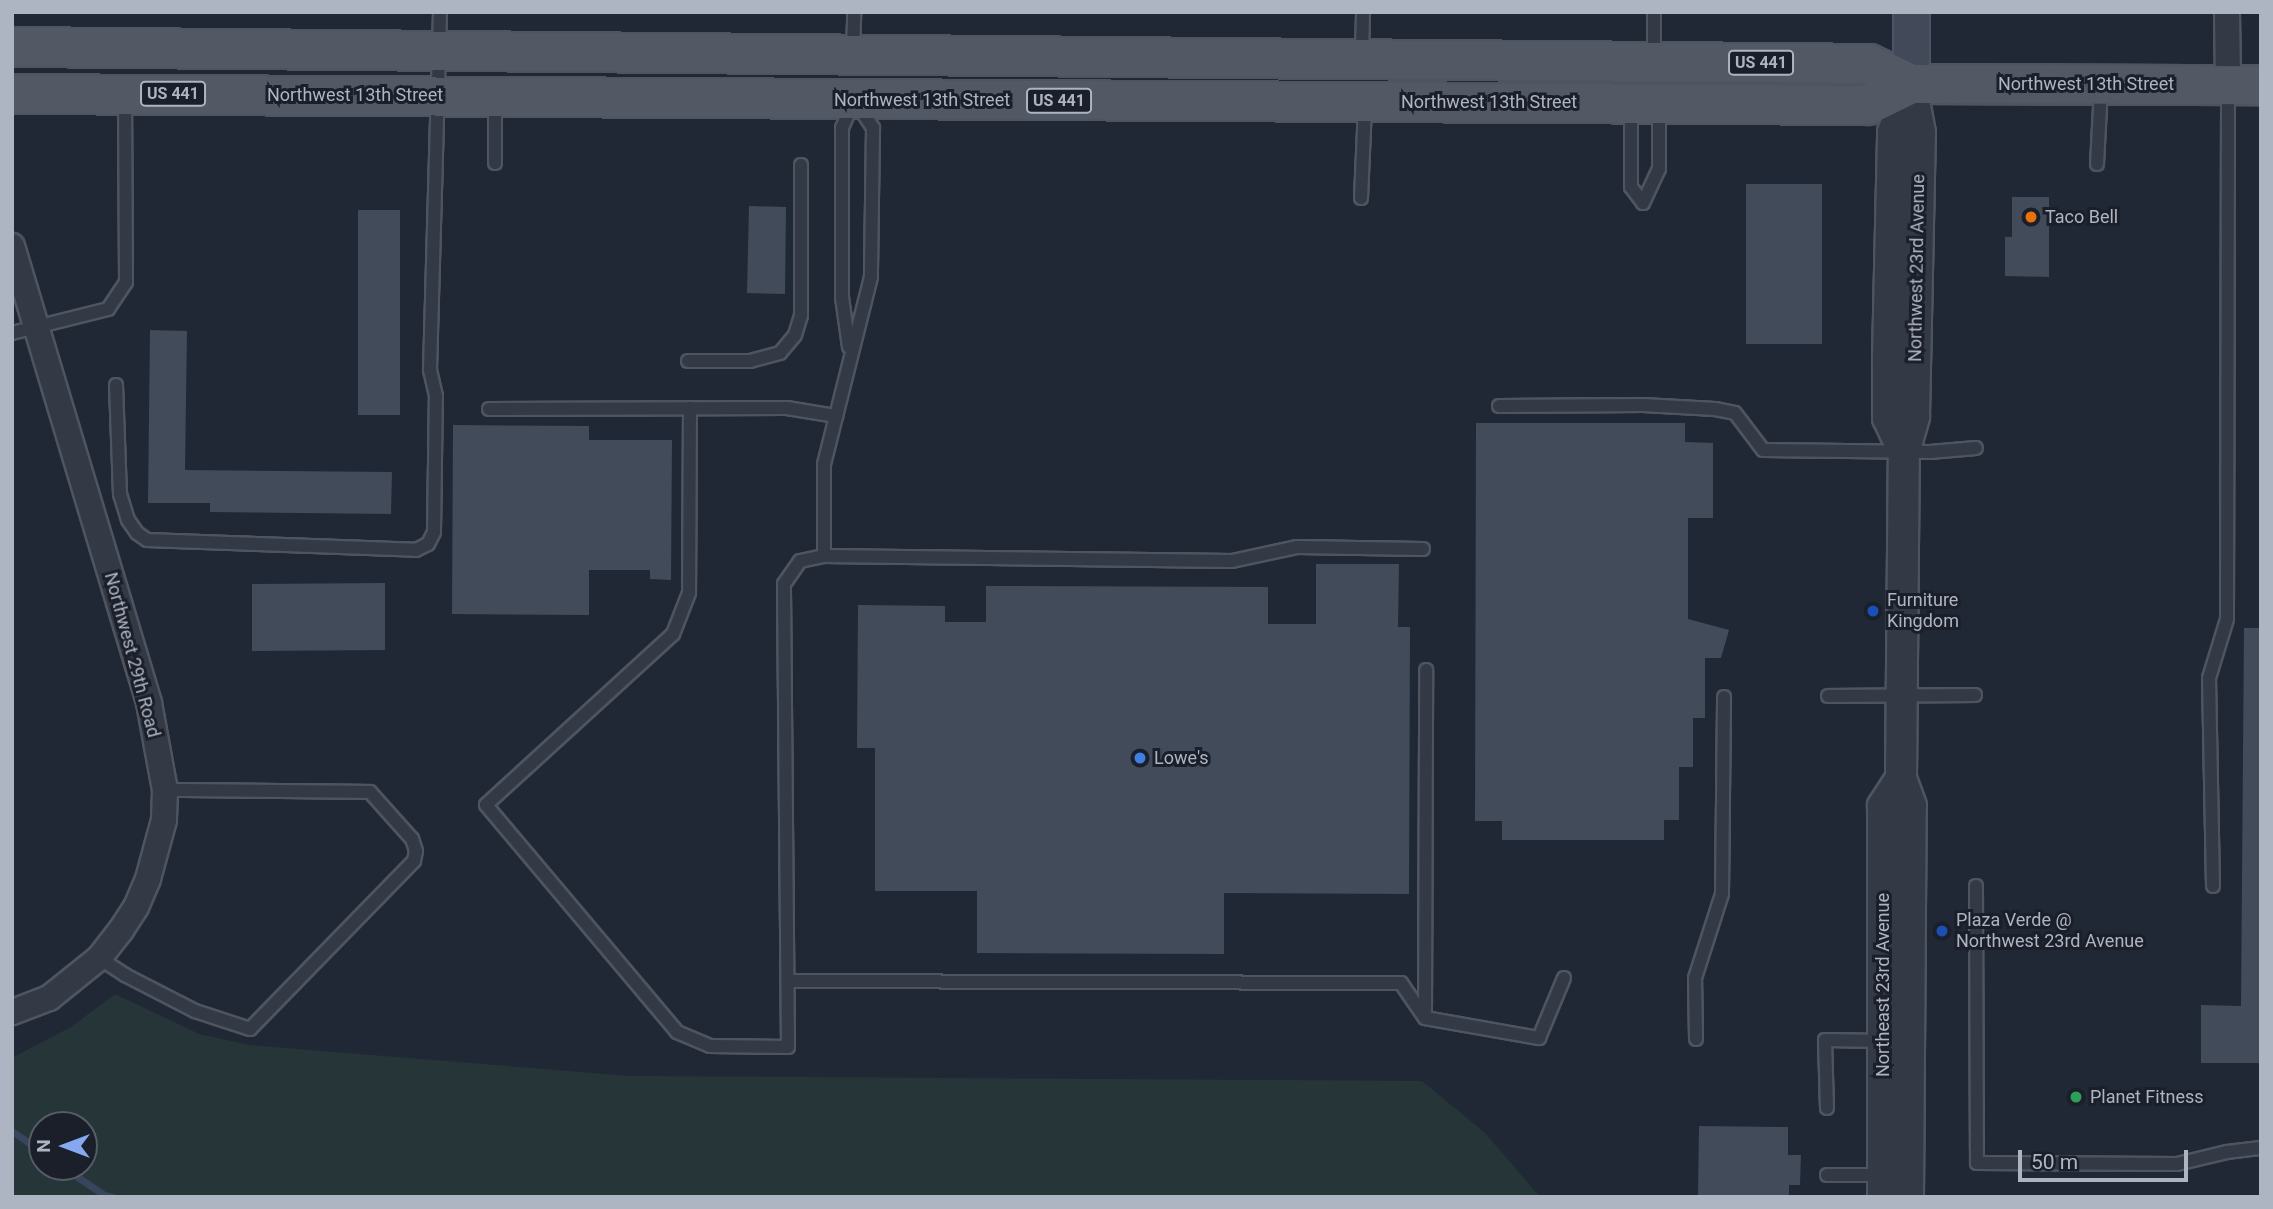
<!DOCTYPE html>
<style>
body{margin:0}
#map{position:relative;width:2273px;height:1209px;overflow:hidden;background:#212835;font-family:Roboto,sans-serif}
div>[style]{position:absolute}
.green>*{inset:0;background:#263638}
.stream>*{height:7px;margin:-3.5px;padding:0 3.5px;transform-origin:3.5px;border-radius:3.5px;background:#37455d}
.building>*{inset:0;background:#424b59}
.roads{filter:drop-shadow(2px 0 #4e5560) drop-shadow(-2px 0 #4e5560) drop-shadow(0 2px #4e5560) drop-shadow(0 -2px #4e5560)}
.service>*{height:12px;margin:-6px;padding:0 6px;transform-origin:6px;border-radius:6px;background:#343a45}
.minor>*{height:24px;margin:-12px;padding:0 12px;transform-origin:12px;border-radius:12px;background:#343a45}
.tertiary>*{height:30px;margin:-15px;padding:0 15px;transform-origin:15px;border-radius:15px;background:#343a45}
.secondary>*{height:35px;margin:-17.5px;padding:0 17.5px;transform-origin:17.5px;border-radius:17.5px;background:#424958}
.primary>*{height:38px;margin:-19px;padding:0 19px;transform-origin:19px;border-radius:19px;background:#525965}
.dots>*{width:19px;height:19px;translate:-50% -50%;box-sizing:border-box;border:4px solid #1a1f2a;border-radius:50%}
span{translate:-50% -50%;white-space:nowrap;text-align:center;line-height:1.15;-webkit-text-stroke:6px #1a1f2a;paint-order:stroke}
.shield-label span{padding:2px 5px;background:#1a1f2a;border:2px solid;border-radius:5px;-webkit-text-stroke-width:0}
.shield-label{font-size:16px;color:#aeb5c2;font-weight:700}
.street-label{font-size:18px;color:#aeb5c2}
.poi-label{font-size:18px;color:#aeb5c2}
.left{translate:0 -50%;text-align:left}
.frame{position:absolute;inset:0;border:14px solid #aeb5c2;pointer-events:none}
.north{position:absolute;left:28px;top:1111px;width:70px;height:70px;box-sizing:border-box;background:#1a1f2a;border:2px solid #555b67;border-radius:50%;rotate:270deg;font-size:19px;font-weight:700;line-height:28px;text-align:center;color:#aeb5c2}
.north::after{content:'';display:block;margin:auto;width:24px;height:32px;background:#86a8f0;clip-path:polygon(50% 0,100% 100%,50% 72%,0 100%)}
.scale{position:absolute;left:2018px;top:1150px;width:170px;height:32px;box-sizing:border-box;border:4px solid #aeb5c2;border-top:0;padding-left:9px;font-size:21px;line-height:24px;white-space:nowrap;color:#aeb5c2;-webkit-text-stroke:5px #1a1f2a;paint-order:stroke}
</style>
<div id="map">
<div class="green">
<i style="clip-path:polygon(evenodd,115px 994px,199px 1034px,249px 1045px,629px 1076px,1422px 1081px,1485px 1133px,1540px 1197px,12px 1197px,12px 1058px,71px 1027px,115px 994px,42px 1125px,84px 1125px,84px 1167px,42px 1167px,42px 1125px)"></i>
</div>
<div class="stream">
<i style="left:12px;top:1131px;width:37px;rotate:35deg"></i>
<i style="left:63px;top:1167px;width:50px;rotate:34.3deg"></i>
<i style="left:104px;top:1195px;width:9px;rotate:13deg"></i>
</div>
<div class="building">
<i style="clip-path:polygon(1746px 184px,1822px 184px,1822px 344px,1746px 344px)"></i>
<i style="clip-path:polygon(2012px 197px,2049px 197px,2049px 277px,2005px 276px,2005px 237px,2012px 237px)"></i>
<i style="clip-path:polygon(749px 206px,786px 207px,785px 294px,747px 293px)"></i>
<i style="clip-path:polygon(358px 210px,400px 210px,400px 415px,358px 415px)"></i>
<i style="clip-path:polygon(150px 330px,187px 331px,185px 470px,392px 472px,391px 514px,210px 512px,210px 503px,148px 503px)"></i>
<i style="clip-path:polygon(1476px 423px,1685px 423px,1685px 442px,1713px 443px,1713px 518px,1688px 518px,1688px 619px,1729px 630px,1721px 658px,1705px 658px,1705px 718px,1693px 718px,1693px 767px,1679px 767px,1679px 820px,1664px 820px,1664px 840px,1502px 840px,1502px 821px,1475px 821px)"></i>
<i style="clip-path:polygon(453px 425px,589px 426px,589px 440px,672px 440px,671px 580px,650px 579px,650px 570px,589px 570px,589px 615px,452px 614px)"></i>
<i style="clip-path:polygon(1316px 564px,1399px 564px,1398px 627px,1410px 627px,1409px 894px,1224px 893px,1224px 954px,977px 953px,977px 891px,875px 891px,875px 748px,857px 748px,858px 605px,945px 606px,945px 622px,986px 622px,986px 586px,1268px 587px,1268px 624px,1316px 624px)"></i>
<i style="clip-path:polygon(385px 583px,385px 650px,252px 651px,252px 584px)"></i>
<i style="clip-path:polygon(2244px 628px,2261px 628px,2261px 1063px,2201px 1063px,2201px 1005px,2241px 1006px)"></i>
<i style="clip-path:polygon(1699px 1126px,1788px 1127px,1788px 1155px,1801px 1155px,1800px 1185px,1789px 1185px,1789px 1197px,1698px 1197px)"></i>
</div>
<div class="roads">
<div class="service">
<i style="left:853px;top:50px;width:38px;rotate:-88deg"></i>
<i style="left:1362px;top:54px;width:42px;rotate:-88.6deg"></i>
<i style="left:1654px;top:57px;width:45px;rotate:-90deg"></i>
<i style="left:857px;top:104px;width:29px;rotate:56deg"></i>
<i style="left:873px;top:128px;width:149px;rotate:90.8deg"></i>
<i style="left:871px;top:277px;width:193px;rotate:104.1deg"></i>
<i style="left:824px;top:464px;width:92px;rotate:90deg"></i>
<i style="left:824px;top:556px;width:408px;rotate:0.7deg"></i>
<i style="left:1232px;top:561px;width:66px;rotate:-12.2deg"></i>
<i style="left:1297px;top:547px;width:126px;rotate:0.9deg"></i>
<i style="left:1631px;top:107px;width:80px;rotate:90deg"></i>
<i style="left:1631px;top:187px;width:20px;rotate:53deg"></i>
<i style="left:1643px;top:203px;width:38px;rotate:-65deg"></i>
<i style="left:1659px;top:169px;width:60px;rotate:-90deg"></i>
<i style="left:495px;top:163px;width:63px;rotate:-90deg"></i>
<i style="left:2097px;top:164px;width:76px;rotate:-87deg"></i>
<i style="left:1361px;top:198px;width:91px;rotate:-87.5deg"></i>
<i style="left:12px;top:333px;width:99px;rotate:-14deg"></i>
<i style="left:108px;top:309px;width:32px;rotate:-56deg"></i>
<i style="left:126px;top:282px;width:183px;rotate:-90.3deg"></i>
<i style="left:849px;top:347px;width:50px;rotate:-98deg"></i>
<i style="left:842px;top:297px;width:169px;rotate:-90deg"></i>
<i style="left:842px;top:128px;width:25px;rotate:-67deg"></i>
<i style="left:688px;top:361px;width:62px"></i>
<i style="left:750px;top:361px;width:31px;rotate:-15deg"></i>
<i style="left:780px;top:353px;width:23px;rotate:-50deg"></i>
<i style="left:795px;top:335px;width:21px;rotate:-73deg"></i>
<i style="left:801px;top:315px;width:150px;rotate:-90deg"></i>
<i style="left:116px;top:385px;width:109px;rotate:87.9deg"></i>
<i style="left:120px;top:494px;width:27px;rotate:73deg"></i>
<i style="left:128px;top:520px;width:16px;rotate:55deg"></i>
<i style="left:137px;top:533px;width:12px;rotate:35deg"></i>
<i style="left:147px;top:540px;width:269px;rotate:2.1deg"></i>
<i style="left:416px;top:550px;width:13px;rotate:-27deg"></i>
<i style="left:428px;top:544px;width:13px;rotate:-63deg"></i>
<i style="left:434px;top:532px;width:136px;rotate:-89.2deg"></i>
<i style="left:436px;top:396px;width:27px;rotate:-103deg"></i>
<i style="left:430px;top:370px;width:358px;rotate:-88.4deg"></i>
<i style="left:1499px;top:406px;width:144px;rotate:-0.4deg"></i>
<i style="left:1643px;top:405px;width:72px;rotate:3.2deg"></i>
<i style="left:1715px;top:409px;width:20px;rotate:11deg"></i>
<i style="left:1735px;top:413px;width:46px;rotate:52.9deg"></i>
<i style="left:1763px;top:450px;width:167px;rotate:0.7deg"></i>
<i style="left:1930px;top:452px;width:46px;rotate:-5deg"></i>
<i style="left:690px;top:408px;width:185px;rotate:90.3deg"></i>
<i style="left:689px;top:593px;width:44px;rotate:111.3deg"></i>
<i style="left:673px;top:634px;width:253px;rotate:137.6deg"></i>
<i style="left:486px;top:805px;width:297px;rotate:49.9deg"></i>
<i style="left:677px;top:1032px;width:36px;rotate:23deg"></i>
<i style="left:710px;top:1046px;width:78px;rotate:0.7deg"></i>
<i style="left:788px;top:1047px;width:463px;rotate:-90.5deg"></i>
<i style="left:784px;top:584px;width:28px;rotate:-55deg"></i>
<i style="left:800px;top:561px;width:25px;rotate:-12deg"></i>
<i style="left:489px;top:409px;width:298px;rotate:-0.2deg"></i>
<i style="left:787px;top:408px;width:50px;rotate:9.3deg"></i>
<i style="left:1828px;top:696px;width:147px;rotate:-0.4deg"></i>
<i style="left:1976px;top:886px;width:277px;rotate:89.8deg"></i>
<i style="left:1977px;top:1163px;width:200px;rotate:0.3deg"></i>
<i style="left:2177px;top:1164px;width:51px;rotate:-13.5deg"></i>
<i style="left:2227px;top:1152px;width:34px;rotate:-7deg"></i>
<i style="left:2213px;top:886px;width:208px;rotate:-91.1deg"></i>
<i style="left:2209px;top:678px;width:62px;rotate:-73deg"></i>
<i style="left:2227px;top:619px;width:531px;rotate:-89.89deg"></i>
<i style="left:99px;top:958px;width:31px;rotate:33deg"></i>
<i style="left:125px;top:975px;width:79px;rotate:27.2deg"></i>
<i style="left:195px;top:1011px;width:58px;rotate:18.1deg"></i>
<i style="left:250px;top:1029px;width:235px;rotate:-45.7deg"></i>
<i style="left:414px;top:861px;width:10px;rotate:-79deg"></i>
<i style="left:416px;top:851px;width:13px;rotate:-108deg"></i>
<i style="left:412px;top:839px;width:63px;rotate:-131.8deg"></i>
<i style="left:370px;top:792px;width:205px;rotate:-179.4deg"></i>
<i style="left:788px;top:981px;width:613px;rotate:0.19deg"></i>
<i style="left:1401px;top:983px;width:42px;rotate:55.6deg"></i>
<i style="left:1425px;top:1018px;width:116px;rotate:10deg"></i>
<i style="left:1539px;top:1038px;width:65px;rotate:-67.4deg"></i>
<i style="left:1425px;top:1017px;width:347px;rotate:-89.8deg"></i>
<i style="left:1696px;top:1039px;width:61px;rotate:-90.9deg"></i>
<i style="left:1695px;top:978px;width:88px;rotate:-72.2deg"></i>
<i style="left:1722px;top:894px;width:197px;rotate:-89.4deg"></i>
<i style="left:1827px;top:1108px;width:68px;rotate:-91.7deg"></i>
<i style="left:1825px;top:1040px;width:58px;rotate:1deg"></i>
<i style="left:1827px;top:1175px;width:56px"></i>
</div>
<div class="minor">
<i style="left:2227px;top:12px;width:73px;rotate:89.2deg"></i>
<i style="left:12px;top:246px;width:477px;rotate:73.3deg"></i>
<i style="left:149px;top:703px;width:88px;rotate:79.6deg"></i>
<i style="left:165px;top:790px;width:30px;rotate:92deg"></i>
<i style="left:164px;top:820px;width:61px;rotate:105.2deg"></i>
<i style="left:148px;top:879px;width:30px;rotate:113deg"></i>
<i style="left:136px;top:907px;width:27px;rotate:123deg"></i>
<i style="left:121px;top:930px;width:36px;rotate:128deg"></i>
<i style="left:99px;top:958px;width:64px;rotate:141.3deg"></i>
<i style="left:49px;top:998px;width:40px;rotate:159deg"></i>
</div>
<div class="tertiary">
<i style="left:1904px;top:452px;width:37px;rotate:-74deg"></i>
<i style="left:1914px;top:416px;width:283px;rotate:-88.8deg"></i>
<i style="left:1920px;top:133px;width:50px;rotate:-100.4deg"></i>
<i style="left:1883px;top:1197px;width:391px;rotate:-90deg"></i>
<i style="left:1883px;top:806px;width:33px;rotate:-57deg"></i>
<i style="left:1908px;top:1197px;width:391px;rotate:-89.6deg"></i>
<i style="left:1911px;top:806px;width:30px;rotate:-110deg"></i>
<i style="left:1901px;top:778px;width:326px;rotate:-89.5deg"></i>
<i style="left:1904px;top:452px;width:38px;rotate:-115deg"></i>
<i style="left:1888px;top:418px;width:61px;rotate:-90deg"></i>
<i style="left:1888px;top:357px;width:225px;rotate:-88.7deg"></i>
<i style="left:1893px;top:132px;width:51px;rotate:-69.4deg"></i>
</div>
<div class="secondary">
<i style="left:1911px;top:12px;width:72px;rotate:90deg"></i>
</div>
<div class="primary">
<i style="left:12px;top:47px;width:1857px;rotate:0.52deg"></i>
<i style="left:1869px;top:64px;width:47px;rotate:25.5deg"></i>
<i style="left:1911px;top:84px;width:350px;rotate:0.2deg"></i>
<i style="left:12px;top:94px;width:1856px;rotate:0.34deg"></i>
<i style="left:1868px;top:105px;width:48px;rotate:-26deg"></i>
</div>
</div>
<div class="dots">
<i style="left:2031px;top:217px;background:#e8710a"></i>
<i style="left:1873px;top:611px;background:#1a4fb4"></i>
<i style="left:1140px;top:758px;background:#3f7fe0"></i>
<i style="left:1942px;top:931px;background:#1a4fb4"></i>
<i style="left:2076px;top:1097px;background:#2e9e5b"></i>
</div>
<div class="shield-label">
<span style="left:1761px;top:63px">US 441</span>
<span style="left:173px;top:94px">US 441</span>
<span style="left:1059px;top:101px">US 441</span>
</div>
<div class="street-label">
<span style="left:2086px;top:84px">Northwest 13th Street</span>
<span style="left:355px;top:95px">Northwest 13th Street</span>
<span style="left:922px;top:100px">Northwest 13th Street</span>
<span style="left:1489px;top:102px">Northwest 13th Street</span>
<span style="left:1917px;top:268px;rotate:-89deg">Northwest 23rd Avenue</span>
<span style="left:132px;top:655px;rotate:75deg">Northwest 29th Road</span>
<span style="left:1883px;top:985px;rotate:-90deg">Northeast 23rd Avenue</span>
</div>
<div class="poi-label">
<span class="left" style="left:2045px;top:217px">Taco Bell</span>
<span class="left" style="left:1887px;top:611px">Furniture<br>Kingdom</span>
<span class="left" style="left:1154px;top:758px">Lowe's</span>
<span class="left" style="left:1956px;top:931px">Plaza Verde @<br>Northwest 23rd Avenue</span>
<span class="left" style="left:2090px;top:1097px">Planet Fitness</span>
</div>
<div class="frame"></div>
<div class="north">N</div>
<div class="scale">50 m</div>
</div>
